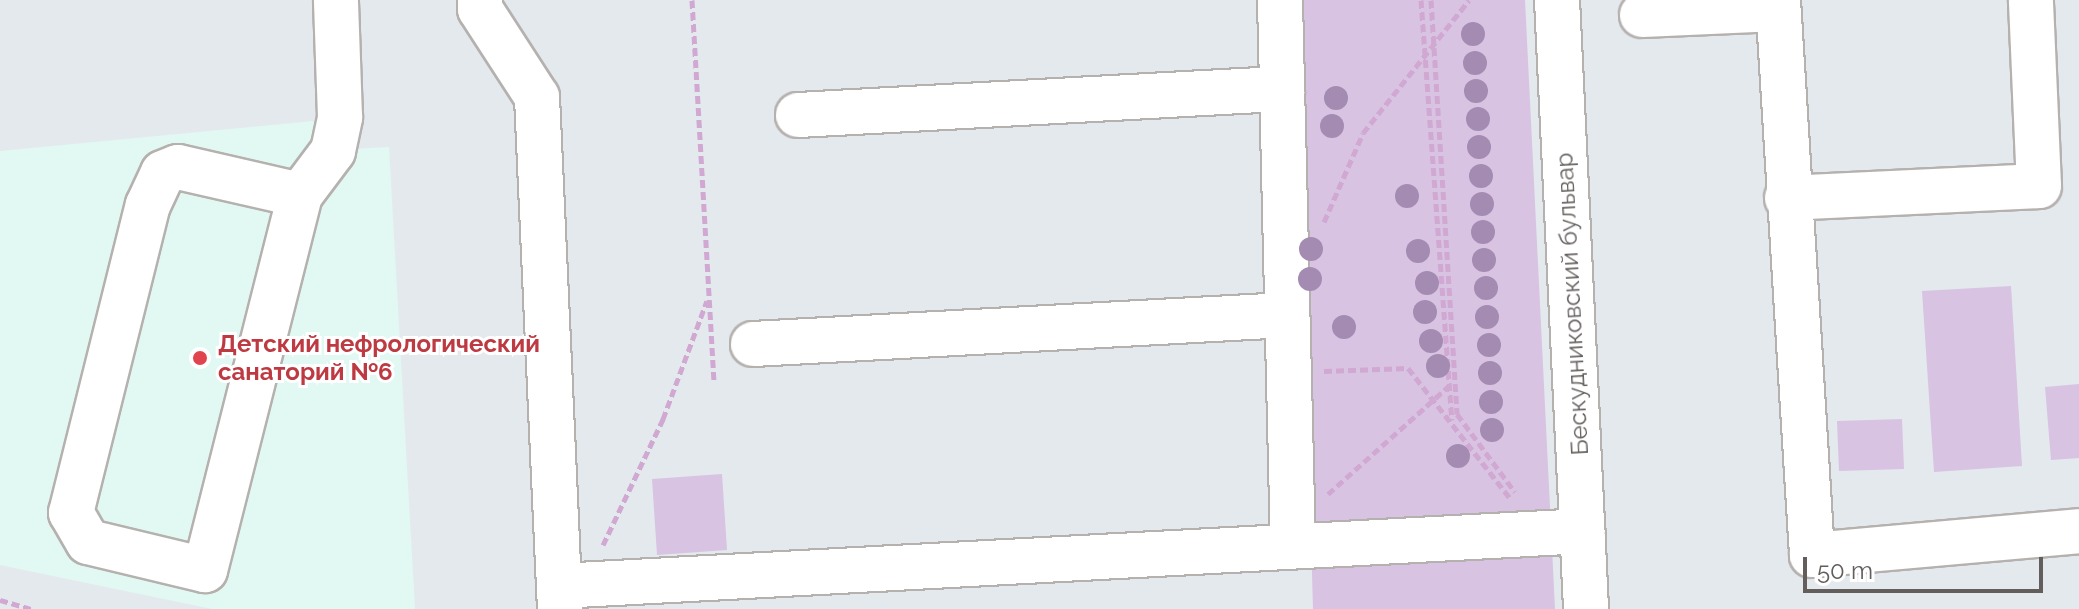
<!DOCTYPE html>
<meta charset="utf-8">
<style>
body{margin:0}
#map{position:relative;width:2079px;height:609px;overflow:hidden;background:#e4e9ed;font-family:Raleway,sans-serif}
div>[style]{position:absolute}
.medical>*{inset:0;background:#e2f8f3}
.green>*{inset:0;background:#d8c3e2}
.path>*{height:5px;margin-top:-2.5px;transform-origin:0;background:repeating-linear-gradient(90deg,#d0a8d2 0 8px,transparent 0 12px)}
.roads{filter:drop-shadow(2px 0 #b5b1af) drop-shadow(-2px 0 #b5b1af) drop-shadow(0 2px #b5b1af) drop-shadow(0 -2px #b5b1af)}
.minor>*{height:44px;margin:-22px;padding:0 22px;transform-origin:22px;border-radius:22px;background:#fff}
.trees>*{width:24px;height:24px;margin:-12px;border-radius:50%;background:#a38bb1}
.dots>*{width:22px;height:22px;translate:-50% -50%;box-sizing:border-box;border:4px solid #fff;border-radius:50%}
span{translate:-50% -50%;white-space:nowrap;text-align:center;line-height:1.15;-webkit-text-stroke:6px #fff;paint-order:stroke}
.street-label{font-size:24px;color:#635e5c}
.health-label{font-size:24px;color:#be3a42;font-weight:700}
.left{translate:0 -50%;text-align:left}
.scale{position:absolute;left:1803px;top:557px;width:240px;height:36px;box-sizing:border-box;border:4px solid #635e5c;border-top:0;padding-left:10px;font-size:24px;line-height:28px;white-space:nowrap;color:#635e5c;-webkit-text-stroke:6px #fff;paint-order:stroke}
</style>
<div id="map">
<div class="medical">
<i style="clip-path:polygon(313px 121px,333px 150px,389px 147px,415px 609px,212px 609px,0 565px,0 151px)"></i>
</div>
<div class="green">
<i style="clip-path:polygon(1296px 0,1525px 0,1555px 609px,1313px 609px)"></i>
<i style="clip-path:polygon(2011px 286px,2022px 466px,1934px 472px,1922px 291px)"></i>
<i style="clip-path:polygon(2079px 384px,2079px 458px,2051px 460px,2045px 387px)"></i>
<i style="clip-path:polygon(1902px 419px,1904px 469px,1839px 471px,1837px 421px)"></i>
<i style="clip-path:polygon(722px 474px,727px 550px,657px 555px,652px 479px)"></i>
</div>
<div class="path">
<i style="left:692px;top:0;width:384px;rotate:86.7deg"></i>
<i style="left:1421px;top:0;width:421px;rotate:85.8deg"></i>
<i style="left:1431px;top:0;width:415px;rotate:86.4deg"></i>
<i style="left:1457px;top:414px;width:97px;rotate:53.4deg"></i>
<i style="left:1324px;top:222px;width:97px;rotate:-66.3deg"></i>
<i style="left:1363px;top:133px;width:170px;rotate:-51.4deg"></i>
<i style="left:1324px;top:371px;width:84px;rotate:-2deg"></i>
<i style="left:1408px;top:368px;width:165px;rotate:51.9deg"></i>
<i style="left:1328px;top:494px;width:162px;rotate:-41.8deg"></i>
<i style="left:603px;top:545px;width:140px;rotate:-64.5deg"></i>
<i style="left:663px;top:419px;width:126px;rotate:-69.6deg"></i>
<i style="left:0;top:600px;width:32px;rotate:16deg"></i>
</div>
<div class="roads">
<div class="minor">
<i style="left:480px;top:0;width:9px;rotate:90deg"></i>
<i style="left:480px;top:9px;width:105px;rotate:57.1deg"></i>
<i style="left:537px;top:97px;width:513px;rotate:87.43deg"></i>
<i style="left:1280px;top:0;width:546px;rotate:88.64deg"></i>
<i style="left:1557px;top:0;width:610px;rotate:87.27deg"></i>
<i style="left:1778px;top:0;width:556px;rotate:86.49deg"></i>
<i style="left:1812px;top:555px;width:268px;rotate:-5.1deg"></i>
<i style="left:1642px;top:15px;width:136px;rotate:-2.5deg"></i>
<i style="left:798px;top:115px;width:485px;rotate:-3.1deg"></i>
<i style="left:178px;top:167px;width:125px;rotate:12.9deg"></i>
<i style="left:300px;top:195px;width:387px;rotate:104.2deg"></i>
<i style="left:205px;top:570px;width:120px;rotate:-166.5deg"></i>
<i style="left:88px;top:542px;width:34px;rotate:-120deg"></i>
<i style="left:71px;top:513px;width:317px;rotate:-76deg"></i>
<i style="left:148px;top:205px;width:35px;rotate:-65deg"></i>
<i style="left:163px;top:173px;width:16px;rotate:-22deg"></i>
<i style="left:300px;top:195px;width:55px;rotate:-53.1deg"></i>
<i style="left:333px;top:151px;width:35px;rotate:-78deg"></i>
<i style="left:340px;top:117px;width:117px;rotate:-92deg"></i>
<i style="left:1787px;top:198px;width:252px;rotate:-2.7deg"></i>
<i style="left:2039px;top:186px;width:186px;rotate:-92.5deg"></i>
<i style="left:753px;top:344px;width:534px;rotate:-3.11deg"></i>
<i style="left:559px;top:586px;width:1025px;rotate:-3.07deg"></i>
</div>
</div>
<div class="trees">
<i style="left:1473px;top:34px"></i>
<i style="left:1475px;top:63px"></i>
<i style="left:1476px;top:91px"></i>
<i style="left:1336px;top:98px"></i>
<i style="left:1478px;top:119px"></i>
<i style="left:1332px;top:126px"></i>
<i style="left:1479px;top:147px"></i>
<i style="left:1481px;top:176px"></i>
<i style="left:1407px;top:196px"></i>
<i style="left:1482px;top:204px"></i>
<i style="left:1483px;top:232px"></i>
<i style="left:1311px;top:249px"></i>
<i style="left:1418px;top:251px"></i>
<i style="left:1484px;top:260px"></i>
<i style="left:1310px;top:279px"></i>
<i style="left:1427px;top:283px"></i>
<i style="left:1486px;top:288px"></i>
<i style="left:1425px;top:312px"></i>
<i style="left:1487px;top:317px"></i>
<i style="left:1344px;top:327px"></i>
<i style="left:1431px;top:341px"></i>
<i style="left:1489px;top:345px"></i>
<i style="left:1438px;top:366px"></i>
<i style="left:1490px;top:373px"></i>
<i style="left:1491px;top:402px"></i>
<i style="left:1492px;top:430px"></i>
<i style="left:1458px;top:456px"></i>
</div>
<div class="dots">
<i style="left:200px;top:358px;background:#e0444e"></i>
</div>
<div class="street-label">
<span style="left:1572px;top:304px;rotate:-93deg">Бескудниковский бульвар</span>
</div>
<div class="health-label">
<span class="left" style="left:218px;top:358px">Детский нефрологический<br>санаторий №6</span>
</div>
<div class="scale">50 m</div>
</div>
